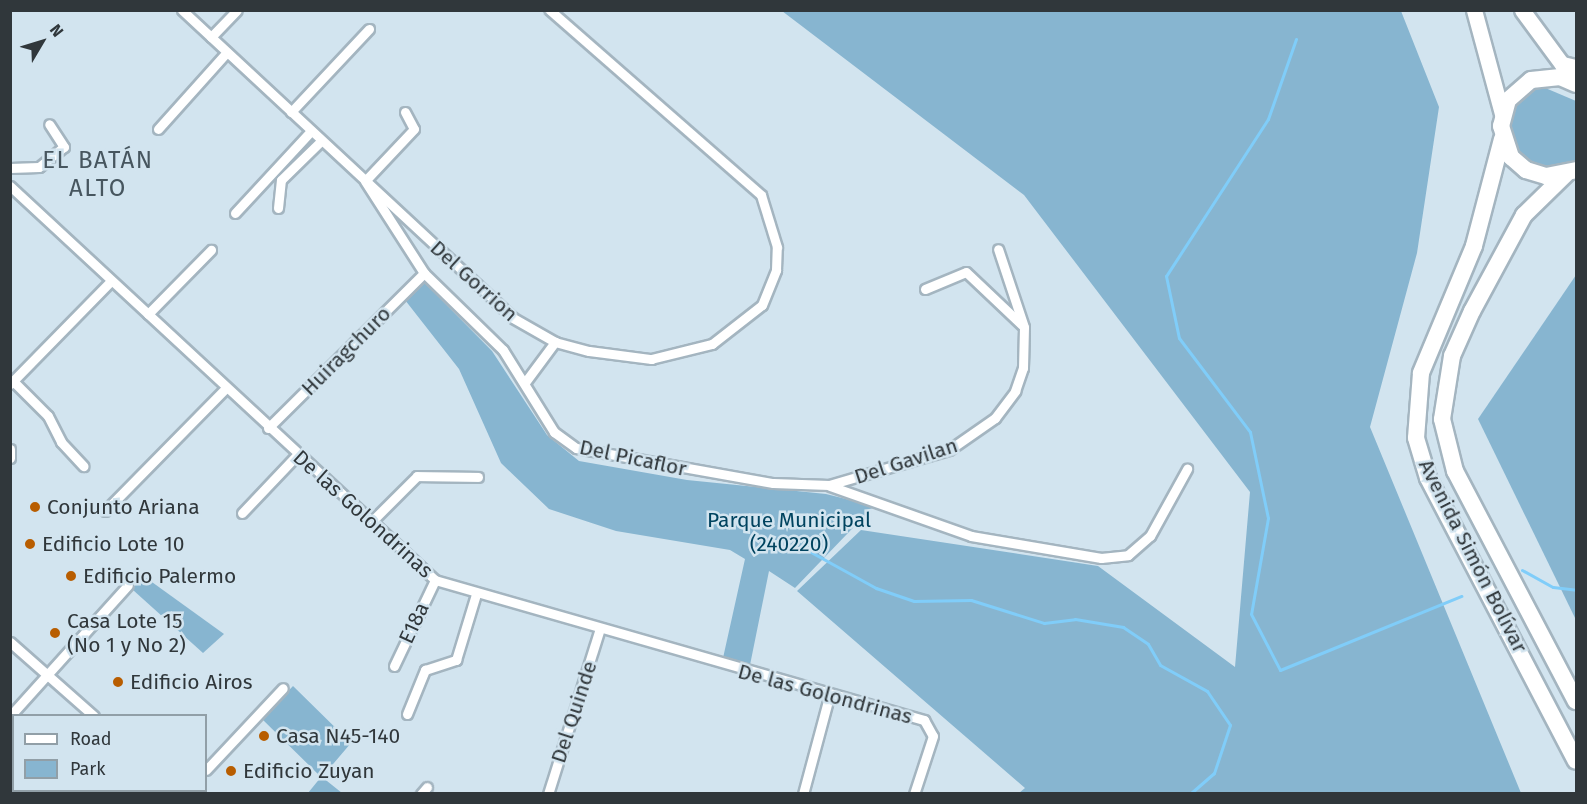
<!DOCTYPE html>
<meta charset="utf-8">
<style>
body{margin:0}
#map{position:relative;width:1587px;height:804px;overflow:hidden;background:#d2e4ef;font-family:"Fira Sans",sans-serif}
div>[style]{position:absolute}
.green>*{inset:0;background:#87b5d0}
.stream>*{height:3px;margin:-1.5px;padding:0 1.5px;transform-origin:1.5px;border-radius:1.5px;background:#80cdf9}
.roads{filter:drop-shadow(2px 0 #a4b5c0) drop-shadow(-2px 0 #a4b5c0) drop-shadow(0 2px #a4b5c0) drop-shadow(0 -2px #a4b5c0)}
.minor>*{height:9px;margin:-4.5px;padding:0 4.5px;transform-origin:4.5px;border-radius:4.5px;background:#fff}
.primary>*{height:15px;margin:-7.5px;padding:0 7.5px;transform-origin:7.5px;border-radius:7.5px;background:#fff}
.trunk>*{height:16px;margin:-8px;padding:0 8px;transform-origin:8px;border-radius:8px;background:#fff}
.dots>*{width:16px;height:16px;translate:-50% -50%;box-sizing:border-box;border:3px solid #d2e4ef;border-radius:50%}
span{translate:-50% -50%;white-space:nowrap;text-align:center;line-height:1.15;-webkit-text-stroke:5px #d2e4ef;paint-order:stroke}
.street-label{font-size:21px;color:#30373b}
.poi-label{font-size:21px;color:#30373b}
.left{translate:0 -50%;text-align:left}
.park-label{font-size:21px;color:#00435f}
.quarter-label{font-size:24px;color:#47565f;letter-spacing:1.5px}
.frame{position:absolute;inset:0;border:12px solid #30373b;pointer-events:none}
.legend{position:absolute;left:12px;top:714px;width:195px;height:78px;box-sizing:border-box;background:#d2e4ef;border:2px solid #919fa7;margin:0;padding:8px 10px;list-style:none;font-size:18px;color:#30373b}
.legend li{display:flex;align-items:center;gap:12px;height:30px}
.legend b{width:30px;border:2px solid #919fa7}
.north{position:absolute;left:12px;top:12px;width:60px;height:60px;-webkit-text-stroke:4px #d2e4ef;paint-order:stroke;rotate:52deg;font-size:16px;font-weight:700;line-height:24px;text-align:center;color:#30373b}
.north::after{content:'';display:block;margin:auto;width:21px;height:27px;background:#30373b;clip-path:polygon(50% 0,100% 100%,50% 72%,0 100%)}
</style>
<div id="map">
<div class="green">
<i style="clip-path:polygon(782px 11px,1401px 11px,1439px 107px,1417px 253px,1370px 427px,1521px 793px,1019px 793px,1025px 788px,797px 591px,861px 530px,1098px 566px,1235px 667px,1250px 492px,1024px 195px)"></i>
<i style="clip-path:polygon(1543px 87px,1576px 101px,1576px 160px,1555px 172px,1516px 161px,1503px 121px,1508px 108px,1529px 90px)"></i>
<i style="clip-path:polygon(1576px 275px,1576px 620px,1478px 419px)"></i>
<i style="clip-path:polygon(423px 281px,492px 351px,547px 435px,579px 461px,687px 480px,826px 494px,874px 506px,795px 588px,769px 571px,750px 665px,723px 658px,745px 559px,730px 550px,616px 531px,549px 509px,501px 463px,459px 369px,405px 300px)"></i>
<i style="clip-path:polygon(138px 572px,224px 634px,203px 653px,133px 590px)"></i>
<i style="clip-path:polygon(293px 686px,351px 743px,322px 777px,342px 793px,308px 793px,321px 777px,262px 719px)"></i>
</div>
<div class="stream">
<i style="left:1296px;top:39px;width:85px;rotate:109.3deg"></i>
<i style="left:1268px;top:119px;width:187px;rotate:123deg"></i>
<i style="left:1166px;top:276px;width:63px;rotate:78.2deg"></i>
<i style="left:1179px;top:338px;width:118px;rotate:52.9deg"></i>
<i style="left:1250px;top:432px;width:88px;rotate:78.2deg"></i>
<i style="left:1268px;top:518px;width:97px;rotate:100deg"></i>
<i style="left:1251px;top:614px;width:63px;rotate:62.6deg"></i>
<i style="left:1280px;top:670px;width:196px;rotate:-22.2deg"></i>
<i style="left:809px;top:551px;width:77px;rotate:28.9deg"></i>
<i style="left:876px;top:588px;width:40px;rotate:18.9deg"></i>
<i style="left:914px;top:601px;width:57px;rotate:-1deg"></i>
<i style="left:971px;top:600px;width:77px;rotate:17.5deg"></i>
<i style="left:1044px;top:623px;width:31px;rotate:-7deg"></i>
<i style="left:1075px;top:619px;width:49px;rotate:9.5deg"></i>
<i style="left:1123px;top:627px;width:30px;rotate:34deg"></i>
<i style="left:1148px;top:644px;width:24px;rotate:60deg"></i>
<i style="left:1160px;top:665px;width:54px;rotate:29deg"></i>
<i style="left:1207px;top:691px;width:41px;rotate:55.9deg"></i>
<i style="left:1230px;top:725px;width:51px;rotate:108.4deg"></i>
<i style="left:1214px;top:773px;width:32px;rotate:139deg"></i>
<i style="left:1522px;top:570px;width:35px;rotate:29deg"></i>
<i style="left:1553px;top:587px;width:23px;rotate:7deg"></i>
</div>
<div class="roads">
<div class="minor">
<i style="left:182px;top:10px;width:452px;rotate:42.9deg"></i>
<i style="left:513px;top:318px;width:48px;rotate:29.7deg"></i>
<i style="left:555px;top:342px;width:35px;rotate:15deg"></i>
<i style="left:589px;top:351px;width:63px;rotate:7.4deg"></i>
<i style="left:651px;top:359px;width:63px;rotate:-13.8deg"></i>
<i style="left:712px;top:344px;width:63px;rotate:-38deg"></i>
<i style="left:762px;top:305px;width:38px;rotate:-68deg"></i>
<i style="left:776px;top:270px;width:23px;rotate:-88deg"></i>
<i style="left:777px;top:247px;width:54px;rotate:-107.1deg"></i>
<i style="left:761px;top:195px;width:281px;rotate:-138.8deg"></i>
<i style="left:211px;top:37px;width:37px;rotate:-46deg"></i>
<i style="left:291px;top:112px;width:114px;rotate:-46.8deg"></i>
<i style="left:405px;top:112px;width:19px;rotate:62deg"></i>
<i style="left:414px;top:129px;width:71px;rotate:133.3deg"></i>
<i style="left:365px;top:181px;width:109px;rotate:57.3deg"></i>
<i style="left:424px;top:273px;width:110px;rotate:44.3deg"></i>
<i style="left:503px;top:350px;width:97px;rotate:58.1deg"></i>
<i style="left:554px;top:432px;width:27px;rotate:36deg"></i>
<i style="left:576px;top:448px;width:200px;rotate:10.1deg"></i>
<i style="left:773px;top:483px;width:56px;rotate:2deg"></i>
<i style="left:829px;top:485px;width:125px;rotate:-16.3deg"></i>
<i style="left:949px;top:450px;width:56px;rotate:-34.8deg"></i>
<i style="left:995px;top:418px;width:34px;rotate:-53deg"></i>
<i style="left:1015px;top:391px;width:24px;rotate:-71deg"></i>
<i style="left:1023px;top:368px;width:41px;rotate:-88.6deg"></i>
<i style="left:1024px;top:327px;width:82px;rotate:-108.4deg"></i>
<i style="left:158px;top:129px;width:103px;rotate:-48.1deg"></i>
<i style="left:10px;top:168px;width:29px;rotate:-2deg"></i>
<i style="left:39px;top:167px;width:32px;rotate:-39deg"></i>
<i style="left:64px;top:147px;width:27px;rotate:-123deg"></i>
<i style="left:10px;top:186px;width:580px;rotate:42.83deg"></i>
<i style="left:435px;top:580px;width:509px;rotate:15.98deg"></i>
<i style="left:924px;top:720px;width:18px;rotate:61deg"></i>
<i style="left:933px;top:736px;width:61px;rotate:108.1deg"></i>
<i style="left:278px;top:208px;width:28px;rotate:-84deg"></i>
<i style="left:281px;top:180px;width:56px;rotate:-44.3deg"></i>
<i style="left:235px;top:213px;width:112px;rotate:-47.2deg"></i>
<i style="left:925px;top:289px;width:44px;rotate:-22.5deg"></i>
<i style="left:966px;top:272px;width:77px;rotate:43.4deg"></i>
<i style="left:148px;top:314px;width:90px;rotate:-45.5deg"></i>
<i style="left:13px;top:381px;width:49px;rotate:45deg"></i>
<i style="left:48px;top:416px;width:29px;rotate:63deg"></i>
<i style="left:61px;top:442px;width:33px;rotate:47deg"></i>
<i style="left:526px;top:381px;width:49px;rotate:-53.4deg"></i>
<i style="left:10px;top:384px;width:144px;rotate:-45.6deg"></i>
<i style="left:268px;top:428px;width:220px;rotate:-44.8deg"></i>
<i style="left:10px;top:449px;width:9px;rotate:90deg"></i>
<i style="left:830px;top:486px;width:150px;rotate:19.5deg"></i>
<i style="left:971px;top:536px;width:132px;rotate:9.6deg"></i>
<i style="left:1101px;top:558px;width:27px;rotate:-6deg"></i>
<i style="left:1128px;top:555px;width:29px;rotate:-41deg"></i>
<i style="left:1150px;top:536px;width:77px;rotate:-61.1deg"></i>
<i style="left:105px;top:511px;width:173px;rotate:-45.5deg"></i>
<i style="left:242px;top:513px;width:80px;rotate:-46.5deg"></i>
<i style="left:370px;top:523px;width:66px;rotate:-45deg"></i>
<i style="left:417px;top:476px;width:61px;rotate:0.9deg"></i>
<i style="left:10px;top:642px;width:112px;rotate:41.4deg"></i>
<i style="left:394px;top:666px;width:95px;rotate:-64.5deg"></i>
<i style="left:407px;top:714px;width:48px;rotate:-67.8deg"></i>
<i style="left:425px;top:670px;width:33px;rotate:-18deg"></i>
<i style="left:456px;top:660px;width:69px;rotate:-73.1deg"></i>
<i style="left:10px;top:716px;width:176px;rotate:-48deg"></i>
<i style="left:206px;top:770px;width:112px;rotate:-46.8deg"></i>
<i style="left:178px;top:790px;width:6px;rotate:45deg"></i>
<i style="left:421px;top:794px;width:9px;rotate:-49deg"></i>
<i style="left:548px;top:794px;width:171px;rotate:-72.6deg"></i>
<i style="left:803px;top:794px;width:100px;rotate:-75deg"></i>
</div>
<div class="primary">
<i style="left:1474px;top:10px;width:108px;rotate:74.9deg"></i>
<i style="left:1522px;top:10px;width:81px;rotate:53.6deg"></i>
</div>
<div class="trunk">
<i style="left:1563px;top:65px;width:13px;rotate:13deg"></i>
<i style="left:1576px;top:84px;width:17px;rotate:-156deg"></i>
<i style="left:1560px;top:77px;width:29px;rotate:174deg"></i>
<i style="left:1531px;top:80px;width:30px;rotate:139deg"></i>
<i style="left:1508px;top:100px;width:27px;rotate:105deg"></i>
<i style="left:1501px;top:126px;width:33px;rotate:72deg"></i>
<i style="left:1511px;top:157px;width:20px;rotate:41deg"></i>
<i style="left:1526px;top:170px;width:21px;rotate:17deg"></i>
<i style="left:1546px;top:176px;width:31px;rotate:-11deg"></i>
<i style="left:1502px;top:139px;width:111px;rotate:104.7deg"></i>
<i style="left:1474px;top:246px;width:138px;rotate:112.7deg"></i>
<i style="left:1421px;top:373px;width:65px;rotate:94.4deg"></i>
<i style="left:1416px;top:438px;width:42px;rotate:73.3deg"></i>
<i style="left:1428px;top:478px;width:319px;rotate:62.4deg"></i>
<i style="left:1566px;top:174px;width:59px;rotate:135.7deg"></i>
<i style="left:1524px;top:215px;width:109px;rotate:118.4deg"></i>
<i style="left:1472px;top:311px;width:49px;rotate:114deg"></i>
<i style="left:1452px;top:356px;width:64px;rotate:99deg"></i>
<i style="left:1442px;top:419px;width:54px;rotate:76deg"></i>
<i style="left:1455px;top:471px;width:260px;rotate:62.3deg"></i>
</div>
</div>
<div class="dots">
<i style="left:35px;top:507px;background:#b85d00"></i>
<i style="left:30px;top:544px;background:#b85d00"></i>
<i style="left:71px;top:576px;background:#b85d00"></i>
<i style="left:55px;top:633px;background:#b85d00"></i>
<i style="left:118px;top:682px;background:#b85d00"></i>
<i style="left:264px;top:736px;background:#b85d00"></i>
<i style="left:231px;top:771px;background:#b85d00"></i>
</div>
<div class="street-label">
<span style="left:474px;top:281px;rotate:42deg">Del Gorrion</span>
<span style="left:346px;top:351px;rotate:-45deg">Huiragchuro</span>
<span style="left:633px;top:458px;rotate:12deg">Del Picaflor</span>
<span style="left:906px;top:461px;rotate:-18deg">Del Gavilan</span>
<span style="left:363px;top:514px;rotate:42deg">De las Golondrinas</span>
<span style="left:1473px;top:556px;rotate:63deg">Avenida Simón Bolívar</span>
<span style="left:414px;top:623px;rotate:-65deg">E18a</span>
<span style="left:825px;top:694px;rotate:15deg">De las Golondrinas</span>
<span style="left:574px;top:712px;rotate:-72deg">Del Quinde</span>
</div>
<div class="poi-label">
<span class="left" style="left:47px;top:507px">Conjunto Ariana</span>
<span class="left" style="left:42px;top:544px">Edificio Lote 10</span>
<span class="left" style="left:83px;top:576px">Edificio Palermo</span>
<span class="left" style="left:67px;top:633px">Casa Lote 15<br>(No 1 y No 2)</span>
<span class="left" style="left:130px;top:682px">Edificio Airos</span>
<span class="left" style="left:276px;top:736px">Casa N45-140</span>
<span class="left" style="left:243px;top:771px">Edificio Zuyan</span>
</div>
<div class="park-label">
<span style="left:789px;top:532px">Parque Municipal<br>(240220)</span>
</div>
<div class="quarter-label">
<span style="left:98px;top:175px">EL BATÁN<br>ALTO</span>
</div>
<div class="frame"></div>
<ul class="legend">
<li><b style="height:8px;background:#fff"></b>Road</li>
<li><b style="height:16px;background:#87b5d0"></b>Park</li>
</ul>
<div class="north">N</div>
</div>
